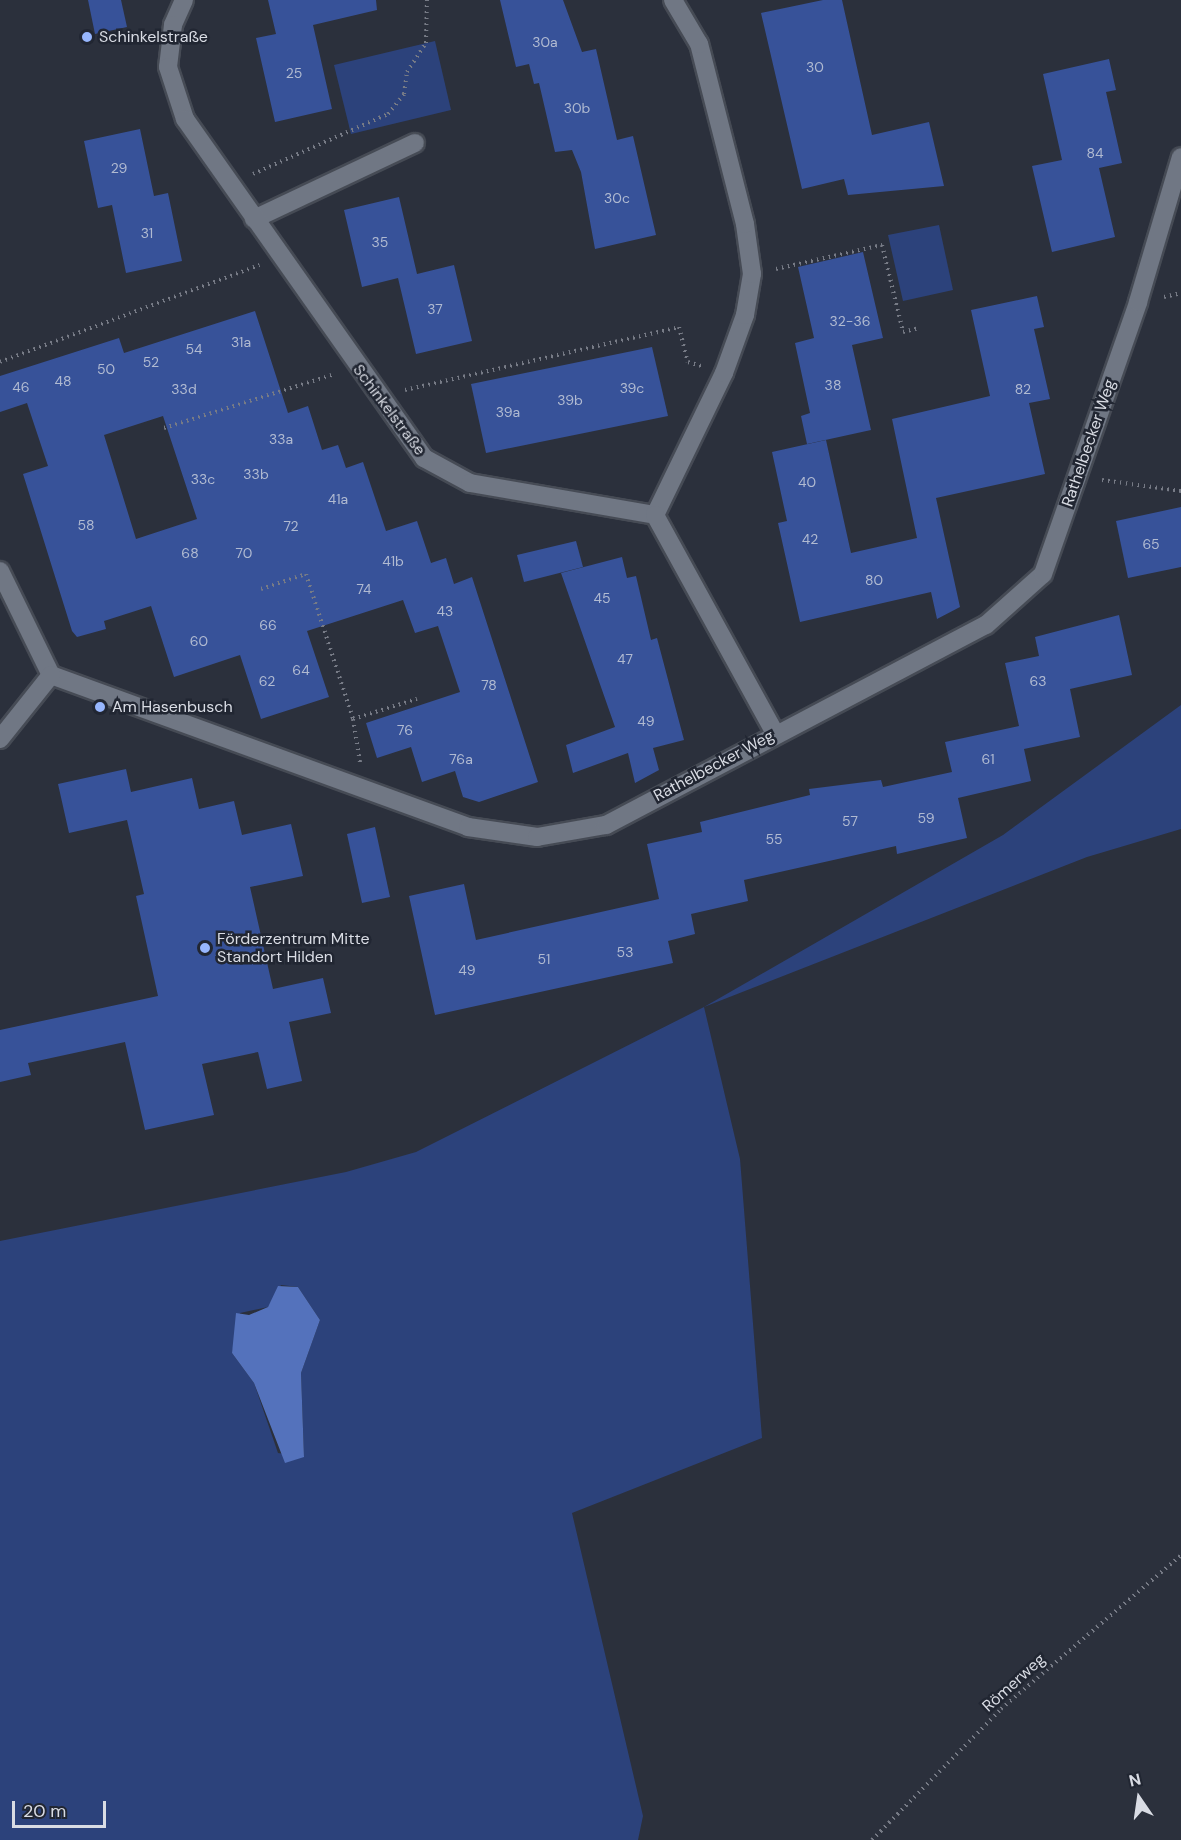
<!DOCTYPE html>
<meta charset="utf-8">
<style>
body{margin:0}
#map{position:relative;width:1181px;height:1840px;overflow:hidden;background:#2b303c;font-family:"DM Sans",sans-serif}
div>[style]{position:absolute}
.green>*{inset:0;background:#2c427b}
.water>*{inset:0;background:#5472bc}
.building>*{inset:0;background:#375299}
.path>*{height:4px;margin-top:-2px;transform-origin:0;background:repeating-linear-gradient(90deg,#777b86 0 1.5px,transparent 0 6px)}
.roads{filter:drop-shadow(2px 0 #464b55) drop-shadow(-2px 0 #464b55) drop-shadow(0 2px #464b55) drop-shadow(0 -2px #464b55)}
.lane>*{height:18px;margin:-9px;padding:0 9px;transform-origin:9px;border-radius:9px;background:#707784}
.street>*{height:18px;margin:-9px;padding:0 9px;transform-origin:9px;border-radius:9px;background:#707784}
.dots>*{width:16px;height:16px;translate:-50% -50%;box-sizing:border-box;border:3px solid #212632;border-radius:50%}
span{translate:-50% -50%;white-space:nowrap;text-align:center;line-height:1.15;-webkit-text-stroke:5px #212632;paint-order:stroke}
.number-label{font-size:14px;color:#b0bad1}
.number-label span{-webkit-text-stroke-width:0}
.poi-label{font-size:16px;color:#d9dce4}
.left{translate:0 -50%;text-align:left}
.street-label{font-size:16px;color:#d9dce4}
.north{position:absolute;left:1109px;top:1768px;width:60px;height:60px;-webkit-text-stroke:4px #212632;paint-order:stroke;rotate:347deg;font-size:16px;font-weight:700;line-height:24px;text-align:center;color:#d9dce4}
.north::after{content:'';display:block;margin:auto;width:21px;height:27px;background:#d9dce4;clip-path:polygon(50% 0,100% 100%,50% 72%,0 100%)}
.scale{position:absolute;left:12px;top:1801px;width:94px;height:27px;box-sizing:border-box;border:3px solid #d9dce4;border-top:0;padding-left:8px;font-size:18px;line-height:21px;white-space:nowrap;color:#d9dce4;-webkit-text-stroke:4px #212632;paint-order:stroke}
</style>
<div id="map">
<div class="green">
<i style="clip-path:polygon(435px 41px,451px 110px,351px 134px,334px 65px)"></i>
<i style="clip-path:polygon(939px 225px,953px 290px,903px 301px,888px 235px)"></i>
<i style="clip-path:polygon(evenodd,1181px 705px,1181px 829px,1087px 857px,704px 1007px,740px 1159px,762px 1438px,572px 1513px,643px 1816px,638px 1840px,0 1840px,0 1241px,346px 1172px,416px 1152px,704px 1007px,1003px 835px,1181px 705px,281px 1285px,298px 1287px,320px 1320px,301px 1373px,304px 1457px,278px 1453px,254px 1383px,232px 1353px,240px 1313px,268px 1307px,281px 1285px)"></i>
</div>
<div class="water">
<i style="clip-path:polygon(278px 1286px,298px 1287px,320px 1320px,301px 1373px,304px 1457px,285px 1463px,254px 1383px,232px 1353px,236px 1313px,249px 1315px,268px 1307px)"></i>
</div>
<div class="building">
<i style="clip-path:polygon(88px 0,121px 0,127px 27px,95px 34px)"></i>
<i style="clip-path:polygon(268px 0,376px 0,377px 10px,313px 25px,332px 109px,275px 122px,256px 38px,276px 34px)"></i>
<i style="clip-path:polygon(500px 0,563px 0,582px 52px,596px 49px,617px 140px,633px 136px,656px 235px,595px 249px,581px 172px,572px 150px,555px 152px,539px 83px,534px 84px,529px 64px,516px 67px)"></i>
<i style="clip-path:polygon(823px 0,842px 0,872px 135px,929px 122px,944px 186px,848px 195px,844px 179px,802px 189px,761px 13px)"></i>
<i style="clip-path:polygon(1109px 59px,1116px 90px,1106px 92px,1122px 163px,1099px 168px,1115px 237px,1052px 252px,1032px 166px,1062px 160px,1043px 74px)"></i>
<i style="clip-path:polygon(140px 129px,154px 196px,168px 193px,182px 261px,126px 273px,112px 205px,98px 208px,84px 141px)"></i>
<i style="clip-path:polygon(399px 197px,417px 274px,454px 265px,472px 341px,416px 354px,398px 278px,362px 287px,344px 210px)"></i>
<i style="clip-path:polygon(863px 252px,883px 338px,852px 345px,871px 430px,807px 444px,801px 416px,810px 413px,795px 343px,814px 338px,798px 267px)"></i>
<i style="clip-path:polygon(1037px 296px,1044px 327px,1034px 329px,1050px 399px,1029px 403px,1045px 474px,936px 498px,960px 607px,937px 619px,931px 592px,800px 622px,778px 523px,787px 521px,772px 452px,826px 440px,851px 553px,917px 538px,892px 419px,990px 396px,971px 310px)"></i>
<i style="clip-path:polygon(evenodd,255px 311px,288px 413px,308px 406px,322px 450px,338px 445px,346px 468px,363px 462px,386px 531px,417px 521px,431px 563px,446px 558px,454px 584px,472px 577px,538px 782px,479px 802px,463px 797px,455px 771px,422px 782px,411px 747px,377px 758px,366px 723px,460px 692px,438px 626px,415px 633px,403px 600px,307px 631px,329px 697px,261px 719px,240px 655px,174px 677px,151px 606px,104px 621px,106px 629px,77px 637px,72px 631px,23px 474px,48px 466px,27px 403px,0 412px,0 376px,119px 338px,124px 353px,255px 311px,163px 416px,197px 519px,136px 539px,104px 435px,163px 416px)"></i>
<i style="clip-path:polygon(652px 347px,668px 416px,486px 453px,471px 384px)"></i>
<i style="clip-path:polygon(1181px 507px,1181px 567px,1128px 578px,1116px 521px)"></i>
<i style="clip-path:polygon(576px 541px,583px 567px,524px 582px,517px 555px)"></i>
<i style="clip-path:polygon(622px 557px,627px 578px,636px 576px,651px 640px,657px 638px,684px 740px,653px 748px,659px 770px,635px 783px,628px 753px,573px 773px,566px 745px,615px 727px,561px 573px)"></i>
<i style="clip-path:polygon(1119px 615px,1132px 675px,1070px 689px,1080px 737px,1024px 749px,1031px 781px,958px 798px,967px 838px,897px 854px,896px 846px,744px 880px,748px 901px,691px 914px,695px 934px,668px 941px,673px 963px,435px 1015px,409px 896px,464px 884px,476px 940px,659px 899px,647px 844px,702px 832px,700px 822px,810px 795px,809px 789px,881px 780px,883px 787px,952px 772px,945px 742px,1019px 726px,1005px 663px,1039px 656px,1035px 637px)"></i>
<i style="clip-path:polygon(126px 769px,131px 792px,192px 778px,199px 809px,234px 801px,242px 835px,291px 824px,303px 876px,250px 887px,273px 989px,323px 978px,331px 1013px,289px 1022px,302px 1081px,267px 1089px,258px 1052px,202px 1064px,214px 1115px,145px 1130px,125px 1042px,28px 1063px,31px 1075px,0 1082px,0 1030px,158px 996px,136px 896px,144px 894px,127px 820px,69px 833px,58px 784px)"></i>
<i style="clip-path:polygon(375px 827px,390px 897px,362px 903px,347px 834px)"></i>
</div>
<div class="path">
<i style="left:253px;top:174px;width:148px;rotate:-24deg"></i>
<i style="left:388px;top:114px;width:26px;rotate:-51deg"></i>
<i style="left:404px;top:94px;width:22px;rotate:-82deg"></i>
<i style="left:407px;top:72px;width:35px;rotate:-57deg"></i>
<i style="left:426px;top:43px;width:43px;rotate:-88.7deg"></i>
<i style="left:776px;top:269px;width:109px;rotate:-12.8deg"></i>
<i style="left:882px;top:245px;width:89px;rotate:76.4deg"></i>
<i style="left:903px;top:332px;width:16px;rotate:-14deg"></i>
<i style="left:1164px;top:297px;width:17px;rotate:-13deg"></i>
<i style="left:0;top:362px;width:277px;rotate:-20.5deg"></i>
<i style="left:405px;top:390px;width:281px;rotate:-12.9deg"></i>
<i style="left:679px;top:327px;width:36px;rotate:76deg"></i>
<i style="left:688px;top:362px;width:14px;rotate:17deg"></i>
<i style="left:164px;top:428px;width:179px;rotate:-17.5deg"></i>
<i style="left:1102px;top:480px;width:80px;rotate:7.9deg"></i>
<i style="left:261px;top:589px;width:47px;rotate:-18.4deg"></i>
<i style="left:306px;top:574px;width:152px;rotate:72deg"></i>
<i style="left:353px;top:719px;width:44px;rotate:80.8deg"></i>
<i style="left:353px;top:719px;width:67px;rotate:-17.4deg"></i>
<i style="left:872px;top:1840px;width:184px;rotate:-45.4deg"></i>
<i style="left:1001px;top:1709px;width:237px;rotate:-40.5deg"></i>
</div>
<div class="roads">
<div class="lane">
<i style="left:254px;top:219px;width:178px;rotate:-25.3deg"></i>
</div>
<div class="street">
<i style="left:184px;top:0;width:27px;rotate:114deg"></i>
<i style="left:173px;top:25px;width:42px;rotate:96.8deg"></i>
<i style="left:168px;top:67px;width:55px;rotate:71.9deg"></i>
<i style="left:185px;top:119px;width:415px;rotate:54.8deg"></i>
<i style="left:424px;top:458px;width:52px;rotate:28.5deg"></i>
<i style="left:470px;top:483px;width:188px;rotate:9.8deg"></i>
<i style="left:655px;top:515px;width:158px;rotate:-64.1deg"></i>
<i style="left:724px;top:373px;width:62px;rotate:-70.1deg"></i>
<i style="left:745px;top:315px;width:42px;rotate:-80.3deg"></i>
<i style="left:752px;top:274px;width:50px;rotate:-98deg"></i>
<i style="left:745px;top:224px;width:186px;rotate:-104.3deg"></i>
<i style="left:699px;top:44px;width:51px;rotate:-120.6deg"></i>
<i style="left:655px;top:515px;width:249px;rotate:61.2deg"></i>
<i style="left:0;top:571px;width:116px;rotate:63.9deg"></i>
<i style="left:51px;top:675px;width:444px;rotate:20deg"></i>
<i style="left:468px;top:827px;width:70px;rotate:8.2deg"></i>
<i style="left:537px;top:837px;width:70px;rotate:-9.9deg"></i>
<i style="left:606px;top:825px;width:429px;rotate:-27.8deg"></i>
<i style="left:986px;top:625px;width:76px;rotate:-41.8deg"></i>
<i style="left:1043px;top:574px;width:288px;rotate:-70.7deg"></i>
<i style="left:1138px;top:302px;width:151px;rotate:-73.5deg"></i>
<i style="left:0;top:739px;width:82px;rotate:-51.4deg"></i>
</div>
</div>
<div class="dots">
<i style="left:87px;top:37px;background:#97b6fd"></i>
<i style="left:100px;top:707px;background:#97b6fd"></i>
<i style="left:205px;top:948px;background:#97b6fd"></i>
</div>
<div class="number-label">
<span style="left:545px;top:42px">30a</span>
<span style="left:815px;top:67px">30</span>
<span style="left:294px;top:73px">25</span>
<span style="left:577px;top:108px">30b</span>
<span style="left:1095px;top:153px">84</span>
<span style="left:119px;top:168px">29</span>
<span style="left:617px;top:198px">30c</span>
<span style="left:147px;top:233px">31</span>
<span style="left:380px;top:242px">35</span>
<span style="left:435px;top:309px">37</span>
<span style="left:850px;top:321px">32-36</span>
<span style="left:241px;top:342px">31a</span>
<span style="left:194px;top:349px">54</span>
<span style="left:151px;top:362px">52</span>
<span style="left:106px;top:369px">50</span>
<span style="left:63px;top:381px">48</span>
<span style="left:833px;top:385px">38</span>
<span style="left:21px;top:387px">46</span>
<span style="left:632px;top:388px">39c</span>
<span style="left:184px;top:389px">33d</span>
<span style="left:1023px;top:389px">82</span>
<span style="left:570px;top:400px">39b</span>
<span style="left:508px;top:412px">39a</span>
<span style="left:281px;top:439px">33a</span>
<span style="left:256px;top:474px">33b</span>
<span style="left:203px;top:479px">33c</span>
<span style="left:807px;top:482px">40</span>
<span style="left:338px;top:499px">41a</span>
<span style="left:86px;top:525px">58</span>
<span style="left:291px;top:526px">72</span>
<span style="left:810px;top:539px">42</span>
<span style="left:1151px;top:544px">65</span>
<span style="left:190px;top:553px">68</span>
<span style="left:244px;top:553px">70</span>
<span style="left:393px;top:561px">41b</span>
<span style="left:874px;top:580px">80</span>
<span style="left:364px;top:589px">74</span>
<span style="left:602px;top:598px">45</span>
<span style="left:445px;top:611px">43</span>
<span style="left:268px;top:625px">66</span>
<span style="left:199px;top:641px">60</span>
<span style="left:625px;top:659px">47</span>
<span style="left:301px;top:670px">64</span>
<span style="left:267px;top:681px">62</span>
<span style="left:1038px;top:681px">63</span>
<span style="left:489px;top:685px">78</span>
<span style="left:646px;top:721px">49</span>
<span style="left:405px;top:730px">76</span>
<span style="left:461px;top:759px">76a</span>
<span style="left:988px;top:759px">61</span>
<span style="left:926px;top:818px">59</span>
<span style="left:850px;top:821px">57</span>
<span style="left:774px;top:839px">55</span>
<span style="left:625px;top:952px">53</span>
<span style="left:544px;top:959px">51</span>
<span style="left:467px;top:970px">49</span>
</div>
<div class="poi-label">
<span class="left" style="left:99px;top:37px">Schinkelstraße</span>
<span class="left" style="left:112px;top:707px">Am Hasenbusch</span>
<span class="left" style="left:217px;top:948px">Förderzentrum Mitte<br>Standort Hilden</span>
</div>
<div class="street-label">
<span style="left:389px;top:410px;rotate:53deg">Schinkelstraße</span>
<span style="left:1089px;top:443px;rotate:-71deg">Rathelbecker Weg</span>
<span style="left:714px;top:766px;rotate:-28deg">Rathelbecker Weg</span>
<span style="left:1014px;top:1683px;rotate:-42deg">Römerweg</span>
</div>
<div class="north">N</div>
<div class="scale">20 m</div>
</div>
